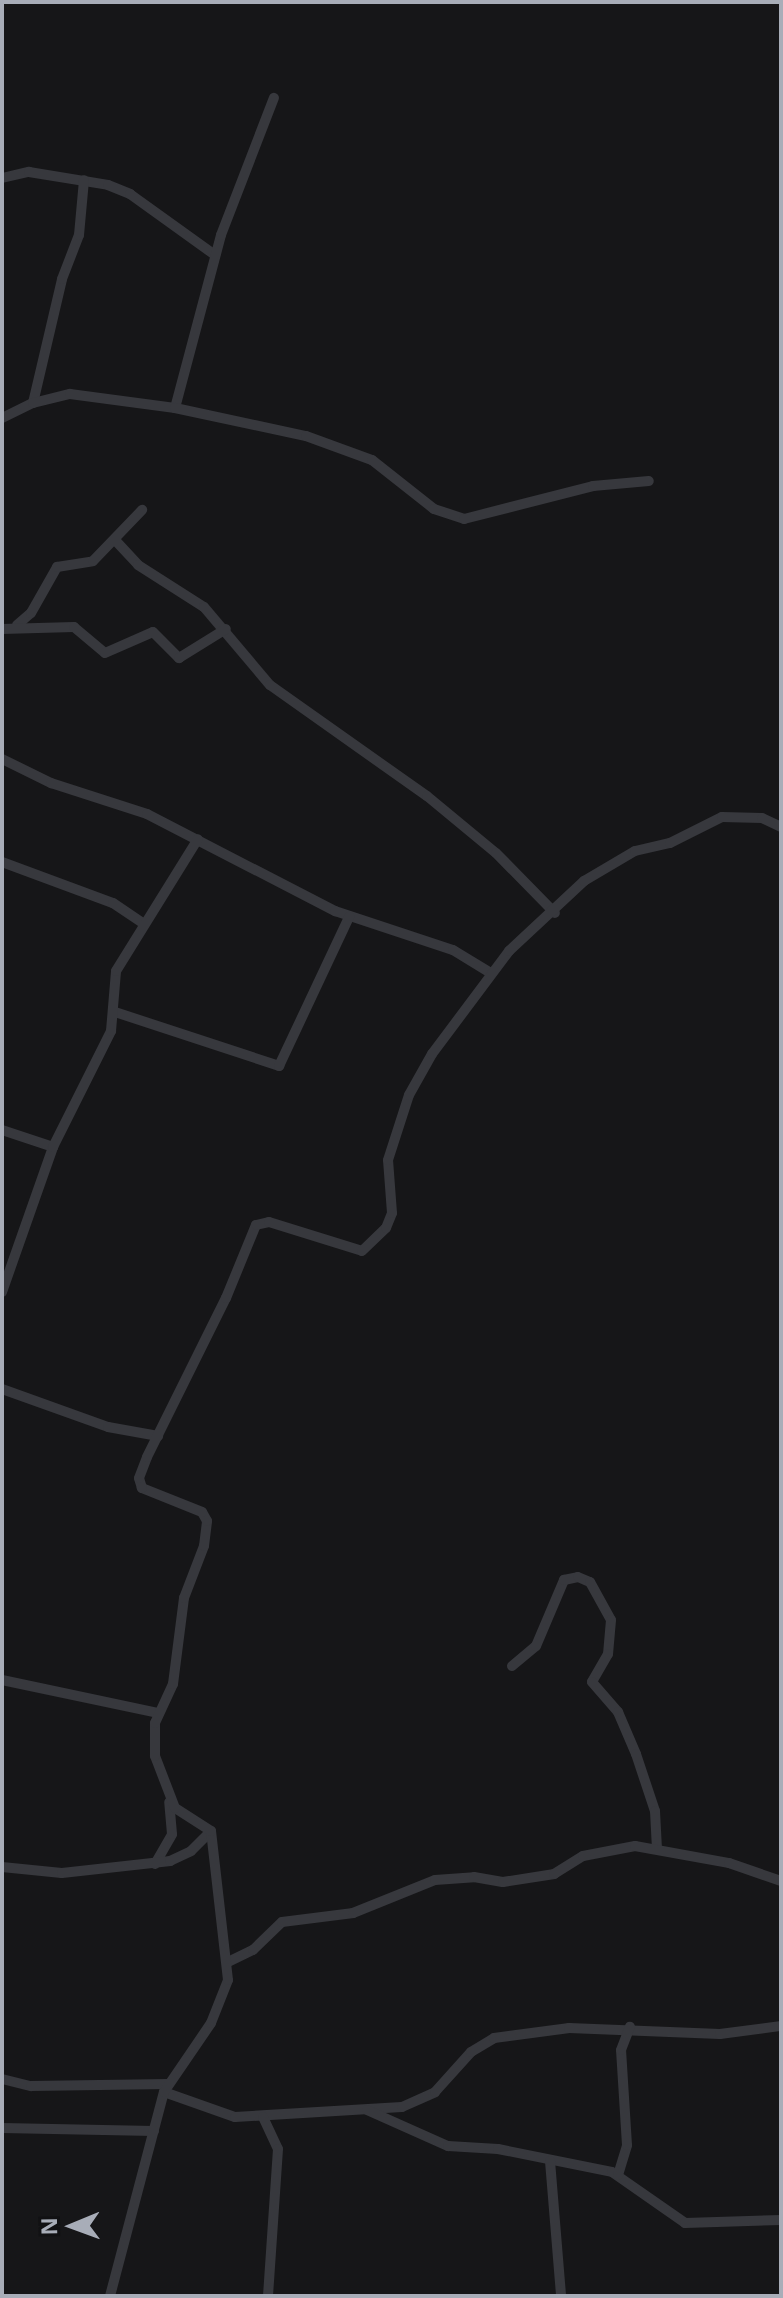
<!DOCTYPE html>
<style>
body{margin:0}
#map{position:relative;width:783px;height:2298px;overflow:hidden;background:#161618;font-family:"Open Sans",sans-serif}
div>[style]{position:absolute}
.minor>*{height:10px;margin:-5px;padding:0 5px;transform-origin:5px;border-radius:5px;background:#37383d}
span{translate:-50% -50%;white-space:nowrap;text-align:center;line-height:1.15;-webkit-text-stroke:7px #111113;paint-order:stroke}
.frame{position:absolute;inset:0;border:4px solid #a8adb8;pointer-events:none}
.north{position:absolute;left:32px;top:2186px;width:80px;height:80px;-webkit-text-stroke:6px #111113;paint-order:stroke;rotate:269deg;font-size:22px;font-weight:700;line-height:32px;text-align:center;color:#a8adb8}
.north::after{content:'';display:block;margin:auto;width:28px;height:36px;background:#a8adb8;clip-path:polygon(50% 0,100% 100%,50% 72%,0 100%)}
</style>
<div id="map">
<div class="minor">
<i style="left:2px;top:178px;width:28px;rotate:-13deg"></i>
<i style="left:29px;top:172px;width:80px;rotate:9.3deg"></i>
<i style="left:108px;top:185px;width:24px;rotate:22deg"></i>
<i style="left:130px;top:194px;width:105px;rotate:35.7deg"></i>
<i style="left:33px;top:403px;width:127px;rotate:-76.8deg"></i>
<i style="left:62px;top:279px;width:47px;rotate:-68.9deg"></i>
<i style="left:79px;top:235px;width:55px;rotate:-84.8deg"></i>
<i style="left:175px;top:408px;width:179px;rotate:-75.1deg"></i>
<i style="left:221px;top:235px;width:147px;rotate:-68.9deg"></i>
<i style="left:2px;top:418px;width:34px;rotate:-26deg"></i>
<i style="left:33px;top:403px;width:38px;rotate:-14deg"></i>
<i style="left:70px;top:394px;width:106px;rotate:7.6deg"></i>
<i style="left:175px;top:408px;width:134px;rotate:12.1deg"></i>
<i style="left:306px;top:436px;width:70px;rotate:20deg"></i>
<i style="left:372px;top:460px;width:79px;rotate:38.3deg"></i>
<i style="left:434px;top:509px;width:32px;rotate:18deg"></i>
<i style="left:464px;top:519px;width:133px;rotate:-14.3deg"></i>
<i style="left:593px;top:486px;width:56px;rotate:-5.1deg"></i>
<i style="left:115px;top:540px;width:34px;rotate:47deg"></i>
<i style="left:138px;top:565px;width:78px;rotate:32.5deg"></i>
<i style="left:204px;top:607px;width:102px;rotate:49.8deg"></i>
<i style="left:270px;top:685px;width:192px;rotate:35.3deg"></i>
<i style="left:427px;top:796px;width:89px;rotate:39.6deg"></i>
<i style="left:496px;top:853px;width:84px;rotate:45.5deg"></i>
<i style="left:17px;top:625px;width:18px;rotate:-41deg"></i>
<i style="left:31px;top:613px;width:53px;rotate:-60.5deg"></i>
<i style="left:57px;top:567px;width:36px;rotate:-9deg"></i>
<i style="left:93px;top:561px;width:71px;rotate:-46.1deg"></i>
<i style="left:2px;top:629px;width:72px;rotate:-1.6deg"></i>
<i style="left:74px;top:627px;width:40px;rotate:40deg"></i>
<i style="left:105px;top:653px;width:52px;rotate:-23.6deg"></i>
<i style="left:153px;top:632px;width:37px;rotate:45deg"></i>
<i style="left:179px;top:658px;width:55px;rotate:-31.7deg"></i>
<i style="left:2px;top:759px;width:55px;rotate:26.1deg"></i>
<i style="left:51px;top:783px;width:101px;rotate:17.9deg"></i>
<i style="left:147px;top:814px;width:212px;rotate:27.3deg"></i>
<i style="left:335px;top:911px;width:124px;rotate:18.3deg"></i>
<i style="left:453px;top:950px;width:42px;rotate:31.4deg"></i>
<i style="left:2px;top:862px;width:118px;rotate:20.3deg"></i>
<i style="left:113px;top:903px;width:36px;rotate:34deg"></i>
<i style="left:115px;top:1012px;width:173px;rotate:18.2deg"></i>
<i style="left:279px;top:1066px;width:165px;rotate:-64.8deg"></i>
<i style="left:2px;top:1130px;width:54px;rotate:18.4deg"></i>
<i style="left:2px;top:1292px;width:154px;rotate:-70.6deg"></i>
<i style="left:53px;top:1147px;width:130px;rotate:-63.4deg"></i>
<i style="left:111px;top:1031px;width:60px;rotate:-85.2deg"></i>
<i style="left:116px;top:971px;width:155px;rotate:-58.2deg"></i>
<i style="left:2px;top:1389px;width:113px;rotate:19.7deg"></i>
<i style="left:108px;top:1427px;width:51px;rotate:10.2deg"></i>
<i style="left:512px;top:1666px;width:31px;rotate:-40deg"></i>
<i style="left:536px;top:1646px;width:72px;rotate:-67deg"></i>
<i style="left:564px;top:1580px;width:14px;rotate:-12deg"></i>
<i style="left:578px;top:1577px;width:13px;rotate:23deg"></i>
<i style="left:590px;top:1582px;width:43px;rotate:61.1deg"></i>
<i style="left:611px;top:1620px;width:34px;rotate:95deg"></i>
<i style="left:608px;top:1654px;width:32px;rotate:120deg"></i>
<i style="left:592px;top:1682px;width:40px;rotate:49deg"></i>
<i style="left:618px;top:1712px;width:46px;rotate:66.8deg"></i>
<i style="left:636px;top:1754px;width:60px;rotate:71.6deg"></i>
<i style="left:655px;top:1811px;width:36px;rotate:87deg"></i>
<i style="left:2px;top:1680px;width:159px;rotate:11.9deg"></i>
<i style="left:155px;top:1864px;width:34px;rotate:-60deg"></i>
<i style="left:172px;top:1834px;width:32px;rotate:-95deg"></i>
<i style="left:2px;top:1867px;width:60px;rotate:5.7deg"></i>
<i style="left:62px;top:1873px;width:109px;rotate:-6.3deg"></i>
<i style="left:170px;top:1861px;width:23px;rotate:-25deg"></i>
<i style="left:191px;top:1851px;width:28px;rotate:-45deg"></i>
<i style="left:228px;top:1962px;width:28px;rotate:-26deg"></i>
<i style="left:253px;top:1950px;width:40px;rotate:-44deg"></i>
<i style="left:282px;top:1922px;width:72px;rotate:-7.2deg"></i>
<i style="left:353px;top:1913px;width:88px;rotate:-21.9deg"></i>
<i style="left:435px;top:1880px;width:39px;rotate:-4deg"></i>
<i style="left:474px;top:1877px;width:29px;rotate:10deg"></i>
<i style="left:503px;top:1882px;width:52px;rotate:-8.9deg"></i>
<i style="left:554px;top:1874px;width:34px;rotate:-32deg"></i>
<i style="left:583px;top:1856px;width:53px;rotate:-10.9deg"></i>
<i style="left:635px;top:1846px;width:96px;rotate:10.3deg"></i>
<i style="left:729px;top:1863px;width:55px;rotate:19.1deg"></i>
<i style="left:2px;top:2079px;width:30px;rotate:14deg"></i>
<i style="left:31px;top:2086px;width:137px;rotate:-0.8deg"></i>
<i style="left:164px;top:2092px;width:75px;rotate:19.4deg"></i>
<i style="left:235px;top:2117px;width:167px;rotate:-3.4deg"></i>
<i style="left:402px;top:2107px;width:36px;rotate:-24deg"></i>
<i style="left:435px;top:2092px;width:54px;rotate:-48deg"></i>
<i style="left:471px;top:2052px;width:27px;rotate:-31deg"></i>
<i style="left:494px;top:2038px;width:76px;rotate:-7.6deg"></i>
<i style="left:569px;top:2028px;width:151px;rotate:2.3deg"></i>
<i style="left:720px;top:2034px;width:62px;rotate:-7.5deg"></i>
<i style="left:367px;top:2110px;width:89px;rotate:24deg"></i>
<i style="left:448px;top:2146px;width:50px;rotate:3.4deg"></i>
<i style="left:498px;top:2149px;width:116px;rotate:11.4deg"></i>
<i style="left:612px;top:2172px;width:89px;rotate:34.9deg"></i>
<i style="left:685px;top:2223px;width:96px;rotate:-1.8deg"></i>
<i style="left:263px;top:2117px;width:35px;rotate:65deg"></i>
<i style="left:278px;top:2149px;width:147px;rotate:93.9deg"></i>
<i style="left:2px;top:2128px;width:152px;rotate:1.1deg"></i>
<i style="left:550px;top:2161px;width:135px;rotate:85.3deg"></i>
<i style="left:618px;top:2175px;width:31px;rotate:-73deg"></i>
<i style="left:627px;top:2145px;width:95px;rotate:-93.6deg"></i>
<i style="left:621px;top:2050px;width:25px;rotate:-69deg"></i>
<i style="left:110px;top:2296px;width:211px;rotate:-75.2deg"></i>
<i style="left:164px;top:2092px;width:83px;rotate:-55.7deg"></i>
<i style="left:211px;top:2023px;width:46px;rotate:-68.4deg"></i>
<i style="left:228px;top:1980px;width:150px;rotate:-96.5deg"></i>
<i style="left:211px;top:1831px;width:43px;rotate:-147.4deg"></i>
<i style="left:175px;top:1808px;width:56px;rotate:-111deg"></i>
<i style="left:155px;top:1756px;width:33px;rotate:-90deg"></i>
<i style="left:155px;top:1723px;width:43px;rotate:-65.2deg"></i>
<i style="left:173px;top:1684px;width:87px;rotate:-82.7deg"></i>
<i style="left:184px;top:1598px;width:56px;rotate:-69deg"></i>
<i style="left:204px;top:1546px;width:25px;rotate:-83deg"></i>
<i style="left:207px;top:1521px;width:10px;rotate:-119deg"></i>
<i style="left:202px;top:1512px;width:65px;rotate:-158.2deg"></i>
<i style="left:142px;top:1488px;width:10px;rotate:-107deg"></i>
<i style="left:139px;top:1478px;width:22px;rotate:-69deg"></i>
<i style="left:147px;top:1457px;width:178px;rotate:-63.6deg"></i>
<i style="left:226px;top:1298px;width:79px;rotate:-67.7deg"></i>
<i style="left:256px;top:1225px;width:13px;rotate:-13deg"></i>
<i style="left:269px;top:1222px;width:97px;rotate:17.3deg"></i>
<i style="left:362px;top:1251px;width:33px;rotate:-44deg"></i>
<i style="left:386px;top:1228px;width:16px;rotate:-68deg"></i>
<i style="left:392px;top:1213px;width:53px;rotate:-94.3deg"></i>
<i style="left:388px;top:1160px;width:68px;rotate:-72.1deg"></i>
<i style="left:409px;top:1095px;width:47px;rotate:-60.7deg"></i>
<i style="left:432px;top:1054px;width:129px;rotate:-53.2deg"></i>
<i style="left:509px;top:951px;width:103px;rotate:-43deg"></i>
<i style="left:584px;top:881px;width:59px;rotate:-30.5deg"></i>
<i style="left:635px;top:851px;width:36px;rotate:-13deg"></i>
<i style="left:670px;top:843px;width:58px;rotate:-26.6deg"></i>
<i style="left:722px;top:817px;width:40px;rotate:1.4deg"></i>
<i style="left:762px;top:818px;width:21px;rotate:25deg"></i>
</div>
<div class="frame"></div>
<div class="north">N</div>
</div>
